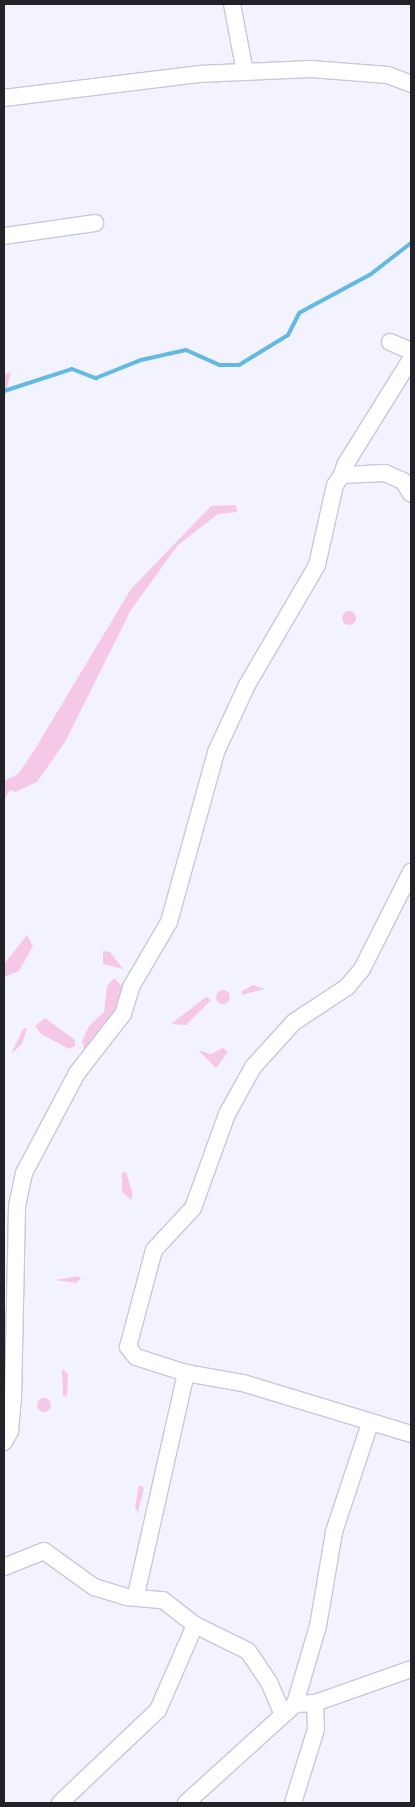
<!DOCTYPE html>
<style>
body{margin:0}
#map{position:relative;width:415px;height:1807px;overflow:hidden;background:#f2f3ff;font-family:Lato,sans-serif}
div>[style]{position:absolute}
.green>*{inset:0;background:#f5c8e8}
.round{border-radius:50%}
.stream>*{height:4px;margin:-2px;padding:0 2px;transform-origin:2px;border-radius:2px;background:#64b9e3}
.roads{filter:drop-shadow(1px 0 #c7c8db) drop-shadow(-1px 0 #c7c8db) drop-shadow(0 1px #c7c8db) drop-shadow(0 -1px #c7c8db)}
.minor>*{height:16px;margin:-8px;padding:0 8px;transform-origin:8px;border-radius:8px;background:#fff}
span{translate:-50% -50%;white-space:nowrap;text-align:center;line-height:1.15;-webkit-text-stroke:4px #fff;paint-order:stroke}
.frame{position:absolute;inset:0;border:5px solid #222229;pointer-events:none}
</style>
<div id="map">
<div class="green">
<i style="clip-path:polygon(11px 372px,4px 400px,4px 375px)"></i>
<i style="clip-path:polygon(236px 505px,237px 512px,218px 514px,178px 545px,131px 610px,65px 742px,37px 782px,15px 792px,10px 790px,4px 799px,4px 781px,18px 774px,32px 754px,131px 589px,211px 506px)"></i>
<i class="round" style="left:342px;top:611px;width:14px;height:14px"></i>
<i style="clip-path:polygon(27px 935px,33px 946px,19px 971px,4px 977px,4px 964px)"></i>
<i style="clip-path:polygon(103px 951px,110px 952px,123px 969px,103px 964px)"></i>
<i style="clip-path:polygon(129px 974px,121px 1004px,85px 1051px,82px 1041px,89px 1026px,104px 1012px,107px 986px,114px 978px,121px 985px)"></i>
<i style="clip-path:polygon(253px 985px,265px 989px,242px 995px,242px 991px)"></i>
<i class="round" style="left:216px;top:990px;width:14px;height:14px"></i>
<i style="clip-path:polygon(206px 997px,211px 1000px,186px 1025px,171px 1024px)"></i>
<i style="clip-path:polygon(45px 1018px,75px 1040px,75px 1046px,69px 1049px,41px 1034px,35px 1026px)"></i>
<i style="clip-path:polygon(27px 1028px,22px 1044px,11px 1054px,23px 1029px)"></i>
<i style="clip-path:polygon(223px 1048px,228px 1052px,216px 1068px,198px 1050px,211px 1054px)"></i>
<i style="clip-path:polygon(126px 1172px,133px 1194px,131px 1200px,122px 1192px,122px 1173px)"></i>
<i style="clip-path:polygon(78px 1276px,81px 1279px,76px 1283px,55px 1280px)"></i>
<i style="clip-path:polygon(62px 1369px,68px 1374px,67px 1397px,63px 1396px)"></i>
<i class="round" style="left:37px;top:1398px;width:14px;height:14px"></i>
<i style="clip-path:polygon(139px 1485px,144px 1488px,138px 1512px,135px 1508px)"></i>
</div>
<div class="stream">
<i style="left:4px;top:391px;width:71px;rotate:-17.9deg"></i>
<i style="left:72px;top:369px;width:26px;rotate:21deg"></i>
<i style="left:96px;top:378px;width:48px;rotate:-21.8deg"></i>
<i style="left:141px;top:360px;width:46px;rotate:-12.5deg"></i>
<i style="left:186px;top:350px;width:37px;rotate:24deg"></i>
<i style="left:220px;top:365px;width:19px"></i>
<i style="left:239px;top:365px;width:57px;rotate:-31.5deg"></i>
<i style="left:288px;top:335px;width:25px;rotate:-63deg"></i>
<i style="left:299px;top:313px;width:82px;rotate:-28.4deg"></i>
<i style="left:371px;top:274px;width:51px;rotate:-37.8deg"></i>
</div>
<div class="roads">
<div class="minor">
<i style="left:232px;top:4px;width:69px;rotate:79.2deg"></i>
<i style="left:4px;top:98px;width:196px;rotate:-7deg"></i>
<i style="left:199px;top:74px;width:112px;rotate:-2.6deg"></i>
<i style="left:311px;top:69px;width:77px;rotate:4.5deg"></i>
<i style="left:388px;top:75px;width:25px;rotate:21deg"></i>
<i style="left:4px;top:236px;width:92px;rotate:-8.1deg"></i>
<i style="left:390px;top:342px;width:23px;rotate:23deg"></i>
<i style="left:342px;top:475px;width:10px;rotate:-73deg"></i>
<i style="left:345px;top:465px;width:125px;rotate:-58.1deg"></i>
<i style="left:186px;top:1373px;width:58px;rotate:10deg"></i>
<i style="left:243px;top:1383px;width:176px;rotate:16.9deg"></i>
<i style="left:4px;top:1442px;width:13px;rotate:-61deg"></i>
<i style="left:10px;top:1431px;width:32px;rotate:-85deg"></i>
<i style="left:13px;top:1399px;width:193px;rotate:-88.8deg"></i>
<i style="left:17px;top:1206px;width:34px;rotate:-78deg"></i>
<i style="left:24px;top:1173px;width:113px;rotate:-62.1deg"></i>
<i style="left:77px;top:1073px;width:75px;rotate:-52.1deg"></i>
<i style="left:123px;top:1014px;width:28px;rotate:-73deg"></i>
<i style="left:131px;top:987px;width:75px;rotate:-59.7deg"></i>
<i style="left:169px;top:922px;width:176px;rotate:-74.5deg"></i>
<i style="left:216px;top:752px;width:74px;rotate:-65.2deg"></i>
<i style="left:247px;top:685px;width:139px;rotate:-59.7deg"></i>
<i style="left:317px;top:565px;width:82px;rotate:-77.3deg"></i>
<i style="left:335px;top:485px;width:12px;rotate:-55deg"></i>
<i style="left:342px;top:475px;width:43px;rotate:-2.7deg"></i>
<i style="left:385px;top:473px;width:20px;rotate:24deg"></i>
<i style="left:403px;top:481px;width:15px;rotate:58deg"></i>
<i style="left:4px;top:1567px;width:43px;rotate:-21.8deg"></i>
<i style="left:44px;top:1551px;width:62px;rotate:35.8deg"></i>
<i style="left:94px;top:1587px;width:34px;rotate:17deg"></i>
<i style="left:126px;top:1597px;width:37px;rotate:5deg"></i>
<i style="left:163px;top:1600px;width:41px;rotate:38deg"></i>
<i style="left:195px;top:1625px;width:59px;rotate:26.1deg"></i>
<i style="left:248px;top:1651px;width:37px;rotate:56deg"></i>
<i style="left:269px;top:1682px;width:33px;rotate:67deg"></i>
<i style="left:136px;top:1595px;width:228px;rotate:-77.3deg"></i>
<i style="left:186px;top:1373px;width:52px;rotate:-162.3deg"></i>
<i style="left:136px;top:1357px;width:13px;rotate:-129deg"></i>
<i style="left:128px;top:1347px;width:100px;rotate:-75deg"></i>
<i style="left:154px;top:1250px;width:57px;rotate:-47.1deg"></i>
<i style="left:193px;top:1208px;width:100px;rotate:-70.1deg"></i>
<i style="left:227px;top:1114px;width:54px;rotate:-61deg"></i>
<i style="left:253px;top:1067px;width:61px;rotate:-47.7deg"></i>
<i style="left:294px;top:1022px;width:64px;rotate:-33.4deg"></i>
<i style="left:347px;top:987px;width:23px;rotate:-50deg"></i>
<i style="left:362px;top:969px;width:109px;rotate:-63.2deg"></i>
<i style="left:295px;top:1704px;width:81px;rotate:-73.6deg"></i>
<i style="left:318px;top:1626px;width:95px;rotate:-80.3deg"></i>
<i style="left:334px;top:1532px;width:115px;rotate:-71.7deg"></i>
<i style="left:60px;top:1803px;width:135px;rotate:-43.5deg"></i>
<i style="left:158px;top:1710px;width:93px;rotate:-66.5deg"></i>
<i style="left:186px;top:1803px;width:147px;rotate:-42.2deg"></i>
<i style="left:295px;top:1704px;width:20px;rotate:-3deg"></i>
<i style="left:315px;top:1703px;width:102px;rotate:-19.5deg"></i>
<i style="left:293px;top:1803px;width:77px;rotate:-72.7deg"></i>
<i style="left:316px;top:1729px;width:26px;rotate:-92deg"></i>
</div>
</div>
<div class="frame"></div>
</div>
